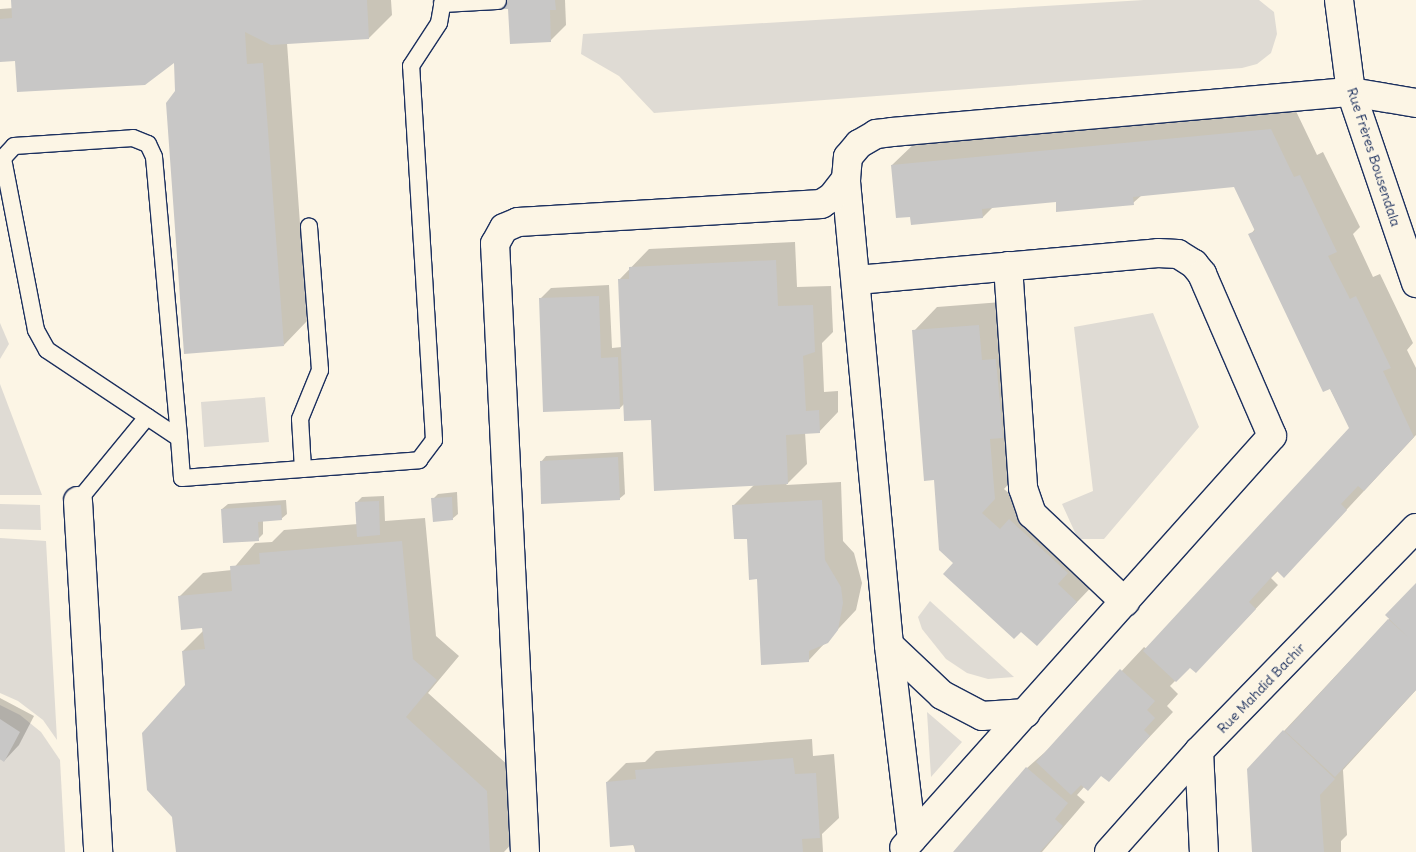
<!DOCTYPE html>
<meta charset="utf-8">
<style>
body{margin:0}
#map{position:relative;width:1416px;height:852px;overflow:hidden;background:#fcf5e5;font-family:Delius,sans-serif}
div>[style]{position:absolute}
.green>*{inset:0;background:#dfdbd4}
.shadow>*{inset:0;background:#0003}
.building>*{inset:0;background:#c8c7c6}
.roads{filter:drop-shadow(1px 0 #1b2f5e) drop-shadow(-1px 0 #1b2f5e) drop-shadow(0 1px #1b2f5e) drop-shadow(0 -1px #1b2f5e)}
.service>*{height:16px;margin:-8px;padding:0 8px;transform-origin:8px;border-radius:8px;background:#fcf5e5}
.minor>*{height:28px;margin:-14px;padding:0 14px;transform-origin:14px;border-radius:14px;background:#fcf5e5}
span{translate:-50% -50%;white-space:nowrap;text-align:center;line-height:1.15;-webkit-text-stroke:4.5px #fcf5e5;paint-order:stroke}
.street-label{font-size:14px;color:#1b2f5e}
</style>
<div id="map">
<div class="green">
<i style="clip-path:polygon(1144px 0,1259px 0,1274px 12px,1277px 34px,1271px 53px,1257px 64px,1242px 68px,654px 113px,619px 76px,581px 54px,583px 34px)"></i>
<i style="clip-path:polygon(1153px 313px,1199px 427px,1104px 539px,1078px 539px,1062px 504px,1093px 491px,1074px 327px)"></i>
<i style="clip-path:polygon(0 323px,9px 344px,0 359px)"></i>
<i style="clip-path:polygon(0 384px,42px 495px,0 495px)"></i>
<i style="clip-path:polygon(265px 397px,269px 442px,204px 447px,201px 402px)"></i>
<i style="clip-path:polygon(0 504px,40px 505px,41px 530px,0 529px)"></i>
<i style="clip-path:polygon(0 538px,46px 541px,57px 740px,43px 720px,18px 701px,0 693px)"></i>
<i style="clip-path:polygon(930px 601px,1014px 677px,988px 679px,967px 673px,946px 659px,922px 629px,918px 617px)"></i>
<i style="clip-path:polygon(0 705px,20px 715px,41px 732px,60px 760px,65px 852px,0 852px)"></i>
<i style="clip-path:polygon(927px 712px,962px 742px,931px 777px)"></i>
</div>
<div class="shadow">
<i style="clip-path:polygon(13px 0,391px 0,392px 15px,369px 38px,287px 43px,307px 321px,284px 345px,177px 91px,176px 61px,16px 58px,0 61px,0 9px,14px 8px)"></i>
<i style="clip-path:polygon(502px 0,565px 0,566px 25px,550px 41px)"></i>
<i style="clip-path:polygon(1294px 107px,1317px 155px,1323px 152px,1360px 227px,1353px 234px,1373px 277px,1380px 274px,1413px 343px,1407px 350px,1416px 368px,1416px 435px,1284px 577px,1278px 571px,1271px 578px,1278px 585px,1219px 648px,1190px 666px,1170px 686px,1178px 694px,1167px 706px,1173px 712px,1109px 780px,1102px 775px,1085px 786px,1077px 795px,1085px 802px,1042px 852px,955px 852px,1027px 768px,1052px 746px,1144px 647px,1147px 649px,1351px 429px,1250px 235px,1255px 229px,1235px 186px,1142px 195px,1133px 203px,1057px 201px,993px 207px,983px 217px,911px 215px,892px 165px,916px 142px)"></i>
<i style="clip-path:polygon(795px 242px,797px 287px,831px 286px,833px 332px,822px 343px,824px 392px,838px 391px,838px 412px,819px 432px,805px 432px,807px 464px,786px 485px,841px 482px,843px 541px,854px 553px,862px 583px,856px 610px,809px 660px,758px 578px,748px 537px,733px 506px,754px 485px,652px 419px,625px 403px,620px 408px,540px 299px,551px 288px,609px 285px,612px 348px,622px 347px,619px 280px,649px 249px)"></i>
<i style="clip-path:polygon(1002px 302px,1017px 475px,1004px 489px,1024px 506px,1033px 497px,1091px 549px,1080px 560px,1100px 578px,1037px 644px,955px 563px,935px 478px,914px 331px,937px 307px)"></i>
<i style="clip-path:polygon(623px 452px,625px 494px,619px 499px,541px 462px,546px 456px)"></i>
<i style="clip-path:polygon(457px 492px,458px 514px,452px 519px,433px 499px,438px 494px)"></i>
<i style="clip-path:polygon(384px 496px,385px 521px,425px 518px,436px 636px,459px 656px,428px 693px,510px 767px,514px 841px,504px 852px,177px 852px,186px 685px,183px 651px,204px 630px,180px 596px,203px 573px,232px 570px,255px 543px,272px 542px,284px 530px,358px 524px,356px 503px,362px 497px)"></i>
<i style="clip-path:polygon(286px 500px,287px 514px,281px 519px,263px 520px,263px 534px,258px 539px,222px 509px,228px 504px)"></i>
<i style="clip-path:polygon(1416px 585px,1416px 690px,1343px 770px,1347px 835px,1341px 841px,1341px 852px,1254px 852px,1284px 731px,1390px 618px)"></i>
<i style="clip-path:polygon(0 698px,34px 716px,19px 745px,4px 761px,0 759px)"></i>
<i style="clip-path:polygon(812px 739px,813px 756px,834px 754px,839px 818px,822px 834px,823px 852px,636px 852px,607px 782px,626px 763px,645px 762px,656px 751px)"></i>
</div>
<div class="building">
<i style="clip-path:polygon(11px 0,367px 0,369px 39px,271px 45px,245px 32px,247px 64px,263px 63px,284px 346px,184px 354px,166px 103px,175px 91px,174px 63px,145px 85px,17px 92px,15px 61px,0 62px,0 19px,12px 18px)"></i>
<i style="clip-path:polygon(501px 0,555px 0,556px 10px,550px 10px,551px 42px,510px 44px,508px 9px,501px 9px)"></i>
<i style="clip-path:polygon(1271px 129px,1294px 177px,1300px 175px,1337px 252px,1328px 256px,1350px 299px,1356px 296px,1391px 368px,1383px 371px,1414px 437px,1364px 491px,1358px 486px,1341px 504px,1347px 510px,1284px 578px,1277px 571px,1249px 602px,1256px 609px,1196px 673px,1190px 668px,1176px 682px,1143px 651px,1349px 428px,1330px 389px,1323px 392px,1248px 234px,1255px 231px,1234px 187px,1133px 197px,1134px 205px,1056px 212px,1056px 202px,982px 209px,983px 218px,911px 225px,910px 217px,896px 218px,891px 165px)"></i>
<i style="clip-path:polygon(776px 260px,778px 306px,813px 305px,815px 352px,803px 356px,806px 411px,819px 410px,820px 433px,786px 435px,788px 484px,654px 491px,651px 420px,624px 421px,618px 279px,629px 279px,629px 267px)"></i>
<i style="clip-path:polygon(599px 296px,601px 358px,618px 357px,620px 409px,543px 412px,539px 298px)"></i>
<i style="clip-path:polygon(979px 325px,982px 360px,996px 359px,1003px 438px,990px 439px,995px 499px,982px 513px,1000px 529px,1009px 519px,1068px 573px,1058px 584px,1077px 602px,1037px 646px,1021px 632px,1014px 639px,943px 574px,953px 563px,939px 550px,934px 480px,924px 481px,912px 330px)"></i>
<i style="clip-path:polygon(618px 457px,620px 500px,541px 504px,540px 461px)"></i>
<i style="clip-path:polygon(452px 497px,453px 520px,433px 522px,431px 498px)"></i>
<i style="clip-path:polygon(822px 500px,825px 560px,841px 587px,843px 603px,838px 630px,828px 643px,809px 651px,809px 662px,761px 665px,757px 579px,749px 580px,747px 539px,734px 539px,732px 505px)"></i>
<i style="clip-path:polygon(379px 501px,380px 535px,357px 537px,355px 502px)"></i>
<i style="clip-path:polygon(281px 505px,282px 520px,258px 522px,259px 541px,223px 543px,221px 509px)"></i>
<i style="clip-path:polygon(402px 541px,413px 659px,437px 680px,406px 717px,487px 791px,490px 852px,176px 852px,172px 817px,147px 790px,142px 733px,185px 685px,182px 651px,205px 649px,202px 628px,181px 630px,178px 596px,232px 591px,230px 566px,260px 564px,259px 553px)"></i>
<i style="clip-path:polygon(1416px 583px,1416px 690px,1335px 777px,1285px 731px,1388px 619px,1409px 638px,1385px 615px)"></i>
<i style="clip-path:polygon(1120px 669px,1155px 701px,1147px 710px,1155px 718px,1144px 730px,1150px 736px,1109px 782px,1101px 776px,1088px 791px,1081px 785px,1071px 795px,1036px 762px)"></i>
<i style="clip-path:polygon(0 719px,20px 732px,4px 762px,0 759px)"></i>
<i style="clip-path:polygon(1283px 730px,1335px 779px,1320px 795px,1324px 852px,1252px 852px,1247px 769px)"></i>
<i style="clip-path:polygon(793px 758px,795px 774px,816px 773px,820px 838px,802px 839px,803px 852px,635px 852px,634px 845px,610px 847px,606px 782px,636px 779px,635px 770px)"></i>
<i style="clip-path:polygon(1026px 767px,1068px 803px,1055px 819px,1063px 826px,1040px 852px,953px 852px)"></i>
</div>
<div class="roads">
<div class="service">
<i style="left:442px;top:4px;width:56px;rotate:-3.1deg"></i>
<i style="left:179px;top:438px;width:159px;rotate:-146.3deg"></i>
<i style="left:47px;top:350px;width:23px;rotate:-119deg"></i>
<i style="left:36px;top:330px;width:175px;rotate:-100.9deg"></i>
<i style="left:3px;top:158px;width:16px;rotate:-47deg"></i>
<i style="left:14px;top:146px;width:119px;rotate:-3.8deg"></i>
<i style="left:133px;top:138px;width:16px;rotate:22deg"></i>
<i style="left:148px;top:144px;width:14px;rotate:65deg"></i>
<i style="left:154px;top:157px;width:282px;rotate:84.9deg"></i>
<i style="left:179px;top:438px;width:40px;rotate:85.7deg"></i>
<i style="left:182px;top:478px;width:238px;rotate:-4.3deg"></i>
<i style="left:419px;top:460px;width:25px;rotate:-53deg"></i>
<i style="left:434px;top:440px;width:375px;rotate:-93.5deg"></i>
<i style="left:411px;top:66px;width:51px;rotate:-56.9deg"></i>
<i style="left:439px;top:23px;width:23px;rotate:-80deg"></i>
<i style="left:303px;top:469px;width:50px;rotate:-93.4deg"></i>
<i style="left:300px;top:419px;width:53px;rotate:-67.8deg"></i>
<i style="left:320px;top:370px;width:144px;rotate:-94.4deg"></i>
<i style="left:78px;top:501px;width:109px;rotate:-50.6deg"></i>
</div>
<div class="minor">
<i style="left:1339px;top:0;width:93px;rotate:82.6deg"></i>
<i style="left:1351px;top:92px;width:202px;rotate:71.2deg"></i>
<i style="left:1008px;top:266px;width:223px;rotate:86.1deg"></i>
<i style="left:1023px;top:488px;width:28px;rotate:71deg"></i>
<i style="left:1032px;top:514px;width:128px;rotate:43.4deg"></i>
<i style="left:857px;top:280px;width:302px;rotate:-5.1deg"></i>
<i style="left:1158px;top:253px;width:20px;rotate:3deg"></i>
<i style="left:1178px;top:254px;width:19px;rotate:32deg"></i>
<i style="left:1194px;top:264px;width:13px;rotate:51deg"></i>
<i style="left:1202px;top:274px;width:176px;rotate:66.6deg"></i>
<i style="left:1272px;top:436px;width:552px;rotate:131.77deg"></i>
<i style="left:78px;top:501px;width:352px;rotate:86.7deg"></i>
<i style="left:889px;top:645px;width:73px;rotate:43.3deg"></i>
<i style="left:942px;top:695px;width:45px;rotate:27.7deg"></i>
<i style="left:982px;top:716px;width:44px;rotate:-3.9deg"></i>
<i style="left:1199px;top:751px;width:101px;rotate:87.2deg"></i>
<i style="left:912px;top:839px;width:195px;rotate:-96.8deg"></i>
<i style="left:889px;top:645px;width:468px;rotate:-95.3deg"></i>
<i style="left:846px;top:179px;width:22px;rotate:-85deg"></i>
<i style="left:848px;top:157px;width:17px;rotate:-50deg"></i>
<i style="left:859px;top:144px;width:20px;rotate:-30deg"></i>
<i style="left:876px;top:134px;width:16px;rotate:-7deg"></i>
<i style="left:892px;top:132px;width:461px;rotate:-5deg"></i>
<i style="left:1351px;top:92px;width:66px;rotate:9.6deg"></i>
<i style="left:525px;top:852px;width:609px;rotate:-92.82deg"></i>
<i style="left:495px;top:244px;width:18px;rotate:-61deg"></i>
<i style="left:504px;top:228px;width:15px;rotate:-23deg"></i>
<i style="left:518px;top:222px;width:304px;rotate:-3.4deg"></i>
<i style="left:821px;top:204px;width:13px;rotate:-32deg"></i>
<i style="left:832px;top:197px;width:23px;rotate:-52deg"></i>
<i style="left:1109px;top:852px;width:135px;rotate:-48.3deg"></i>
<i style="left:1199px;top:751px;width:311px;rotate:-45.8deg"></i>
</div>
</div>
<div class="street-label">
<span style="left:1374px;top:157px;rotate:72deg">Rue Frères Bousendala</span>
<span style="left:1261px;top:688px;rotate:-46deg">Rue Mahdid Bachir</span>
</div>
</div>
